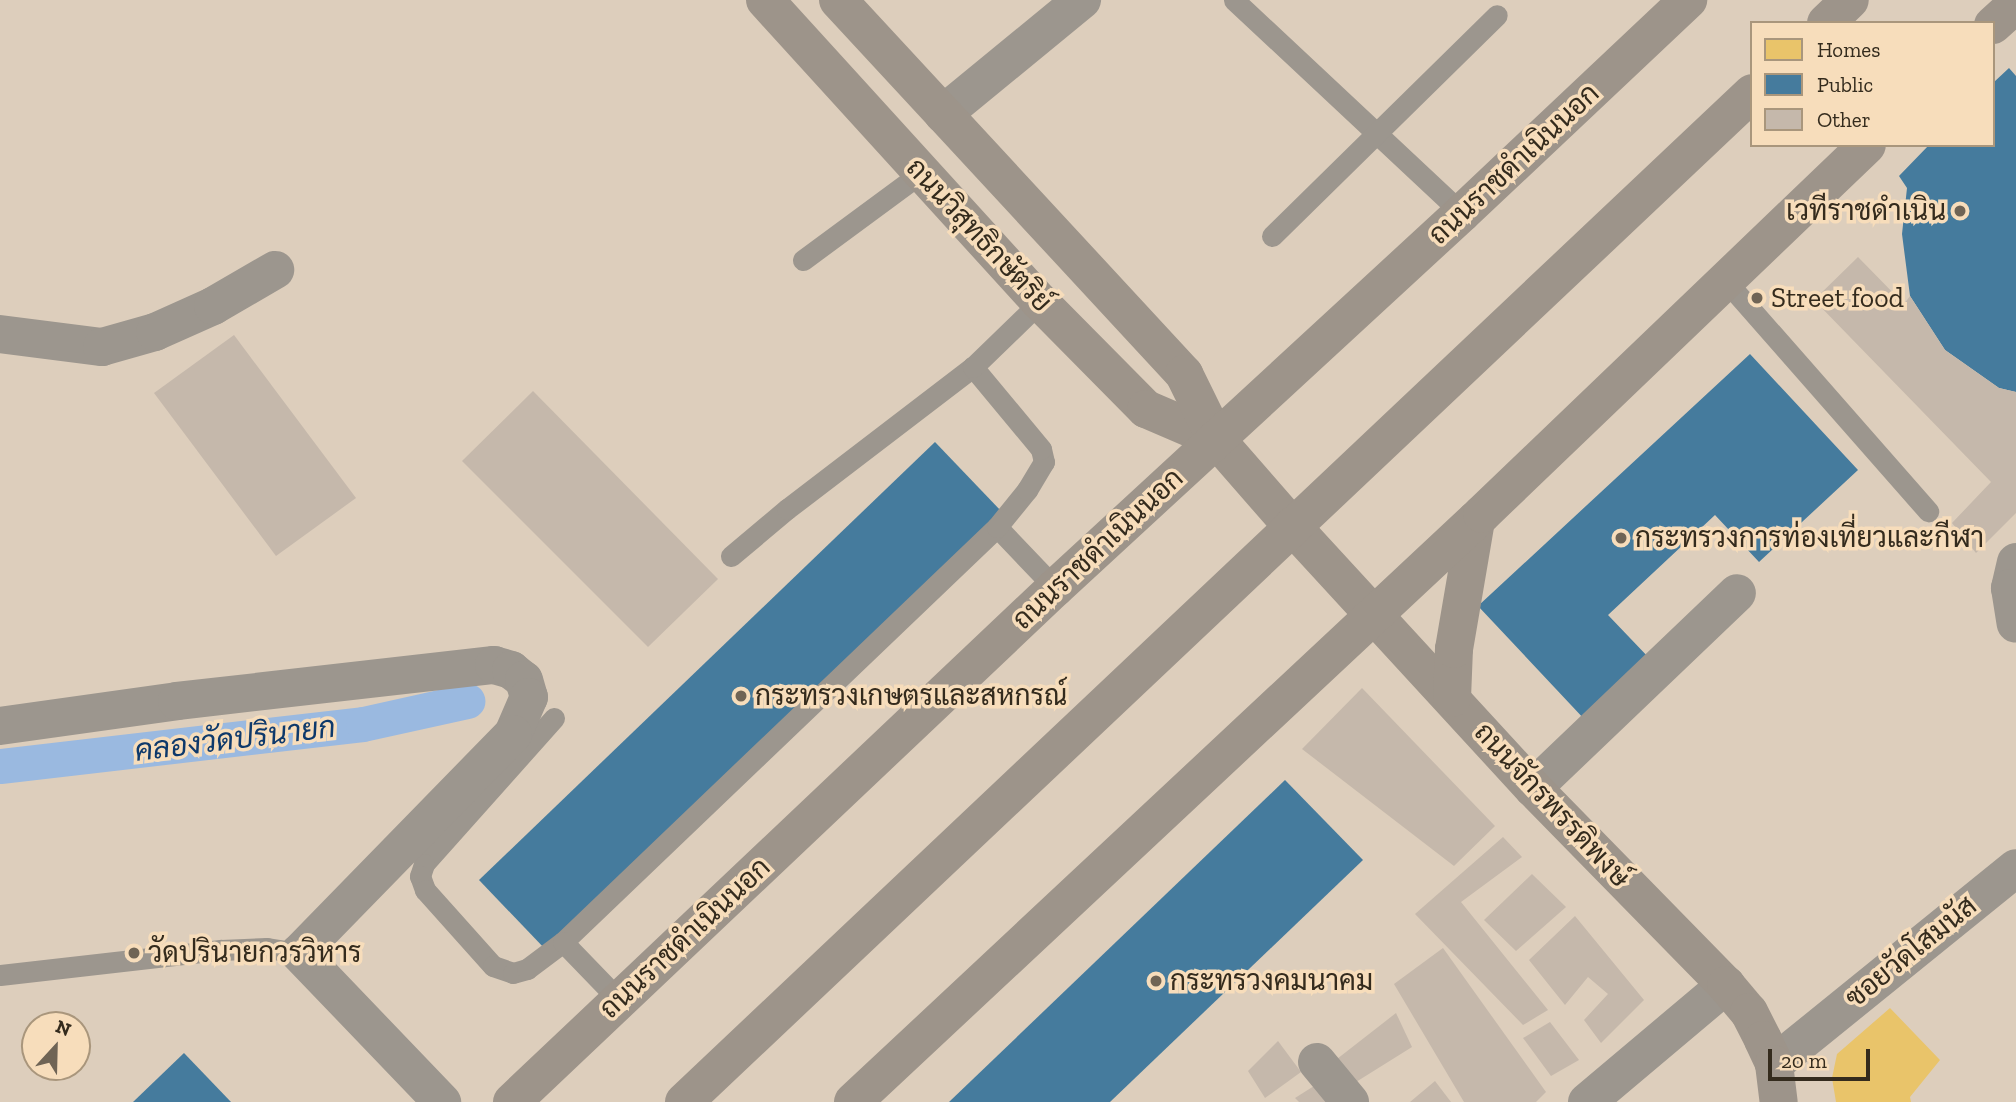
<!DOCTYPE html>
<meta charset="utf-8">
<style>
body{margin:0}
#map{position:relative;width:2016px;height:1102px;overflow:hidden;background:#ddcebc;font-family:"Zilla Slab",Sarabun,serif}
div>[style]{position:absolute}
.homes>*{inset:0;background:#e9c46a}
.public>*{inset:0;background:#457b9d}
.canal>*{height:35px;margin:-17.5px;padding:0 17.5px;transform-origin:17.5px;border-radius:17.5px;background:#9ab9e0}
.building>*{inset:0;background:#c5b8ab}
.service>*{height:21px;margin:-10.5px;padding:0 10.5px;transform-origin:10.5px;border-radius:10.5px;background:#9c968e}
.minor>*{height:38px;margin:-19px;padding:0 19px;transform-origin:19px;border-radius:19px;background:#9c968e}
.secondary>*{height:38px;margin:-19px;padding:0 19px;transform-origin:19px;border-radius:19px;background:#9d948a}
.dots>*{width:19px;height:19px;translate:-50% -50%;box-sizing:border-box;border:4px solid #f7ddbb;border-radius:50%}
span{translate:-50% -50%;white-space:nowrap;text-align:center;line-height:1.15;-webkit-text-stroke:7px #f7ddbb;paint-order:stroke}
.street-label{font-size:28px;color:#342b1d}
.poi-label{font-size:28px;color:#342b1d}
.right{translate:-100% -50%;text-align:right}
.left{translate:0 -50%;text-align:left}
.water-label{font-size:30px;color:#0e396b;font-style:italic}
.legend{position:absolute;left:1750px;top:21px;width:245px;height:126px;box-sizing:border-box;background:#f7ddbb;border:2px solid #a9967c;margin:0;padding:9px 12px;list-style:none;font-size:21px;color:#342b1d}
.legend li{display:flex;align-items:center;gap:14px;height:35px}
.legend b{width:35px;border:2px solid #a9967c}
.north{position:absolute;left:21px;top:1011px;width:70px;height:70px;box-sizing:border-box;background:#f7ddbb;border:2px solid #a9967c;border-radius:50%;rotate:22deg;font-size:19px;font-weight:700;line-height:28px;text-align:center;color:#342b1d}
.north::after{content:'';display:block;margin:auto;width:24px;height:32px;background:#6f6455;clip-path:polygon(50% 0,100% 100%,50% 72%,0 100%)}
.scale{position:absolute;left:1768px;top:1049px;width:102px;height:32px;box-sizing:border-box;border:4px solid #342b1d;border-top:0;padding-left:9px;font-size:21px;line-height:24px;white-space:nowrap;color:#342b1d;-webkit-text-stroke:5px #f7ddbb;paint-order:stroke}
</style>
<div id="map">
<div class="homes">
<i style="clip-path:polygon(1890px 1008px,1940px 1060px,1910px 1097px,1911px 1102px,1836px 1102px,1832px 1078px,1837px 1054px)"></i>
</div>
<div class="public">
<i style="clip-path:polygon(2009px 68px,2016px 76px,2016px 392px,1999px 388px,1945px 350px,1910px 296px,1902px 234px,1907px 188px,1899px 176px,1929px 145px,1993px 145px,1993px 83px)"></i>
<i style="clip-path:polygon(1750px 354px,1858px 470px,1759px 562px,1715px 515px,1608px 615px,1651px 660px,1586px 721px,1478px 606px)"></i>
<i style="clip-path:polygon(935px 442px,1002px 512px,546px 950px,479px 880px)"></i>
<i style="clip-path:polygon(1285px 780px,1363px 860px,1110px 1102px,949px 1102px)"></i>
<i style="clip-path:polygon(184px 1053px,231px 1102px,133px 1102px)"></i>
</div>
<div class="canal">
<i style="left:0;top:766px;width:365px;rotate:-6.6deg"></i>
<i style="left:363px;top:724px;width:107px;rotate:-12.5deg"></i>
</div>
<div class="building">
<i style="clip-path:polygon(1858px 257px,1904px 304px,1910px 296px,1945px 350px,1999px 388px,2016px 392px,2016px 513px,1976px 553px,1952px 523px,1991px 482px,1814px 300px)"></i>
<i style="clip-path:polygon(234px 335px,356px 498px,276px 556px,154px 393px)"></i>
<i style="clip-path:polygon(533px 391px,718px 579px,648px 647px,462px 461px)"></i>
<i style="clip-path:polygon(1362px 688px,1495px 826px,1454px 866px,1302px 749px)"></i>
<i style="clip-path:polygon(1503px 837px,1522px 857px,1461px 902px,1548px 1010px,1523px 1025px,1415px 914px)"></i>
<i style="clip-path:polygon(1532px 874px,1566px 907px,1516px 951px,1484px 920px)"></i>
<i style="clip-path:polygon(1575px 916px,1644px 1000px,1601px 1043px,1584px 1020px,1608px 994px,1588px 977px,1565px 1005px,1529px 960px)"></i>
<i style="clip-path:polygon(1443px 948px,1546px 1092px,1536px 1102px,1464px 1102px,1394px 984px)"></i>
<i style="clip-path:polygon(1396px 1013px,1412px 1047px,1356px 1082px,1337px 1059px)"></i>
<i style="clip-path:polygon(1550px 1022px,1579px 1060px,1551px 1076px,1523px 1038px)"></i>
<i style="clip-path:polygon(1278px 1041px,1301px 1072px,1265px 1098px,1248px 1071px)"></i>
<i style="clip-path:polygon(1435px 1081px,1451px 1102px,1410px 1102px)"></i>
<i style="clip-path:polygon(1314px 1086px,1328px 1102px,1299px 1102px,1295px 1098px)"></i>
</div>
<div class="service">
<i style="left:1234px;top:0;width:312px;rotate:43.1deg"></i>
<i style="left:1272px;top:236px;width:315px;rotate:-44.5deg"></i>
<i style="left:803px;top:260px;width:147px;rotate:-36.4deg"></i>
<i style="left:1725px;top:280px;width:308px;rotate:48.7deg"></i>
<i style="left:997px;top:527px;width:84px;rotate:46.4deg"></i>
<i style="left:731px;top:556px;width:73px;rotate:-40deg"></i>
<i style="left:787px;top:509px;width:234px;rotate:-37.4deg"></i>
<i style="left:554px;top:718px;width:195px;rotate:131.7deg"></i>
<i style="left:424px;top:864px;width:13px;rotate:108deg"></i>
<i style="left:420px;top:876px;width:15px;rotate:70deg"></i>
<i style="left:425px;top:890px;width:102px;rotate:48.2deg"></i>
<i style="left:493px;top:966px;width:21px;rotate:19deg"></i>
<i style="left:513px;top:973px;width:15px;rotate:-16deg"></i>
<i style="left:527px;top:969px;width:45px;rotate:-36.9deg"></i>
<i style="left:563px;top:942px;width:600px;rotate:-43.72deg"></i>
<i style="left:997px;top:527px;width:48px;rotate:-51deg"></i>
<i style="left:1027px;top:490px;width:33px;rotate:-59deg"></i>
<i style="left:1044px;top:462px;width:13px;rotate:-103deg"></i>
<i style="left:1041px;top:449px;width:107px;rotate:-129.7deg"></i>
<i style="left:973px;top:367px;width:93px;rotate:-44.1deg"></i>
<i style="left:563px;top:942px;width:81px;rotate:46deg"></i>
<i style="left:0;top:975px;width:222px;rotate:-6.5deg"></i>
<i style="left:221px;top:950px;width:46px;rotate:-2.5deg"></i>
<i style="left:267px;top:948px;width:32px;rotate:9deg"></i>
</div>
<div class="minor">
<i style="left:943px;top:114px;width:180px;rotate:-39.4deg"></i>
<i style="left:0;top:334px;width:103px;rotate:7.3deg"></i>
<i style="left:102px;top:347px;width:55px;rotate:-15.8deg"></i>
<i style="left:155px;top:332px;width:64px;rotate:-24.1deg"></i>
<i style="left:213px;top:306px;width:72px;rotate:-30.1deg"></i>
<i style="left:2016px;top:562px;width:27px;rotate:103deg"></i>
<i style="left:2010px;top:588px;width:36px;rotate:81deg"></i>
<i style="left:0;top:726px;width:179px;rotate:-8deg"></i>
<i style="left:177px;top:701px;width:319px;rotate:-6.5deg"></i>
<i style="left:494px;top:665px;width:18px;rotate:16deg"></i>
<i style="left:511px;top:670px;width:16px;rotate:38deg"></i>
<i style="left:524px;top:680px;width:18px;rotate:74deg"></i>
<i style="left:529px;top:697px;width:40px;rotate:113.4deg"></i>
<i style="left:513px;top:734px;width:306px;rotate:134.3deg"></i>
<i style="left:299px;top:953px;width:207px;rotate:46.2deg"></i>
<i style="left:1533px;top:788px;width:282px;rotate:-43.7deg"></i>
<i style="left:1317px;top:1062px;width:52px;rotate:50.5deg"></i>
<i style="left:1774px;top:1064px;width:311px;rotate:-39deg"></i>
<i style="left:1587px;top:1102px;width:182px;rotate:-40.1deg"></i>
</div>
<div class="secondary">
<i style="left:765px;top:0;width:408px;rotate:47.7deg"></i>
<i style="left:1040px;top:302px;width:151px;rotate:45.3deg"></i>
<i style="left:1146px;top:409px;width:76px;rotate:23.2deg"></i>
<i style="left:838px;top:0;width:510px;rotate:47.23deg"></i>
<i style="left:1184px;top:374px;width:72px;rotate:63.8deg"></i>
<i style="left:1216px;top:439px;width:116px;rotate:48.9deg"></i>
<i style="left:1292px;top:526px;width:356px;rotate:47.4deg"></i>
<i style="left:1533px;top:788px;width:276px;rotate:45.6deg"></i>
<i style="left:1726px;top:985px;width:35px;rotate:50deg"></i>
<i style="left:1749px;top:1012px;width:31px;rotate:63deg"></i>
<i style="left:1763px;top:1040px;width:26px;rotate:65deg"></i>
<i style="left:1774px;top:1064px;width:38px;rotate:83deg"></i>
<i style="left:1826px;top:23px;width:33px;rotate:-44deg"></i>
<i style="left:1993px;top:25px;width:31px;rotate:-42deg"></i>
<i style="left:1452px;top:698px;width:49px;rotate:-87.7deg"></i>
<i style="left:1454px;top:649px;width:131px;rotate:-80.3deg"></i>
<i style="left:512px;top:1102px;width:748px;rotate:-43.43deg"></i>
<i style="left:1055px;top:588px;width:553px;rotate:-42.66deg"></i>
<i style="left:1462px;top:213px;width:311px;rotate:-43.3deg"></i>
<i style="left:684px;top:1102px;width:1469px;rotate:-43.37deg"></i>
<i style="left:853px;top:1102px;width:861px;rotate:-43.07deg"></i>
<i style="left:1482px;top:514px;width:533px;rotate:-43.78deg"></i>
</div>
<div class="dots">
<i style="left:1960px;top:211px;background:#6f6455"></i>
<i style="left:1757px;top:298px;background:#6f6455"></i>
<i style="left:1621px;top:538px;background:#6f6455"></i>
<i style="left:741px;top:696px;background:#6f6455"></i>
<i style="left:134px;top:953px;background:#6f6455"></i>
<i style="left:1156px;top:981px;background:#6f6455"></i>
</div>
<div class="street-label">
<span style="left:1514px;top:164px;rotate:-43deg">ถนนราชดำเนินนอก</span>
<span style="left:979px;top:235px;rotate:47deg">ถนนวิสุทธิกษัตริย์</span>
<span style="left:1098px;top:549px;rotate:-43deg">ถนนราชดำเนินนอก</span>
<span style="left:1552px;top:805px;rotate:47deg">ถนนจักรพรรดิพงษ์</span>
<span style="left:685px;top:938px;rotate:-43deg">ถนนราชดำเนินนอก</span>
<span style="left:1911px;top:952px;rotate:-39deg">ซอยวัดโสมนัส</span>
</div>
<div class="poi-label">
<span class="right" style="left:1946px;top:211px">เวทีราชดำเนิน</span>
<span class="left" style="left:1771px;top:298px">Street food</span>
<span class="left" style="left:1635px;top:538px">กระทรวงการท่องเที่ยวและกีฬา</span>
<span class="left" style="left:755px;top:696px">กระทรวงเกษตรและสหกรณ์</span>
<span class="left" style="left:148px;top:953px">วัดปรินายกวรวิหาร</span>
<span class="left" style="left:1170px;top:981px">กระทรวงคมนาคม</span>
</div>
<div class="water-label">
<span style="left:235px;top:739px;rotate:-7deg">คลองวัดปรินายก</span>
</div>
<ul class="legend">
<li><b style="height:19px;background:#e9c46a"></b>Homes</li>
<li><b style="height:19px;background:#457b9d"></b>Public</li>
<li><b style="height:19px;background:#c5b8ab"></b>Other</li>
</ul>
<div class="north">N</div>
<div class="scale">20 m</div>
</div>
